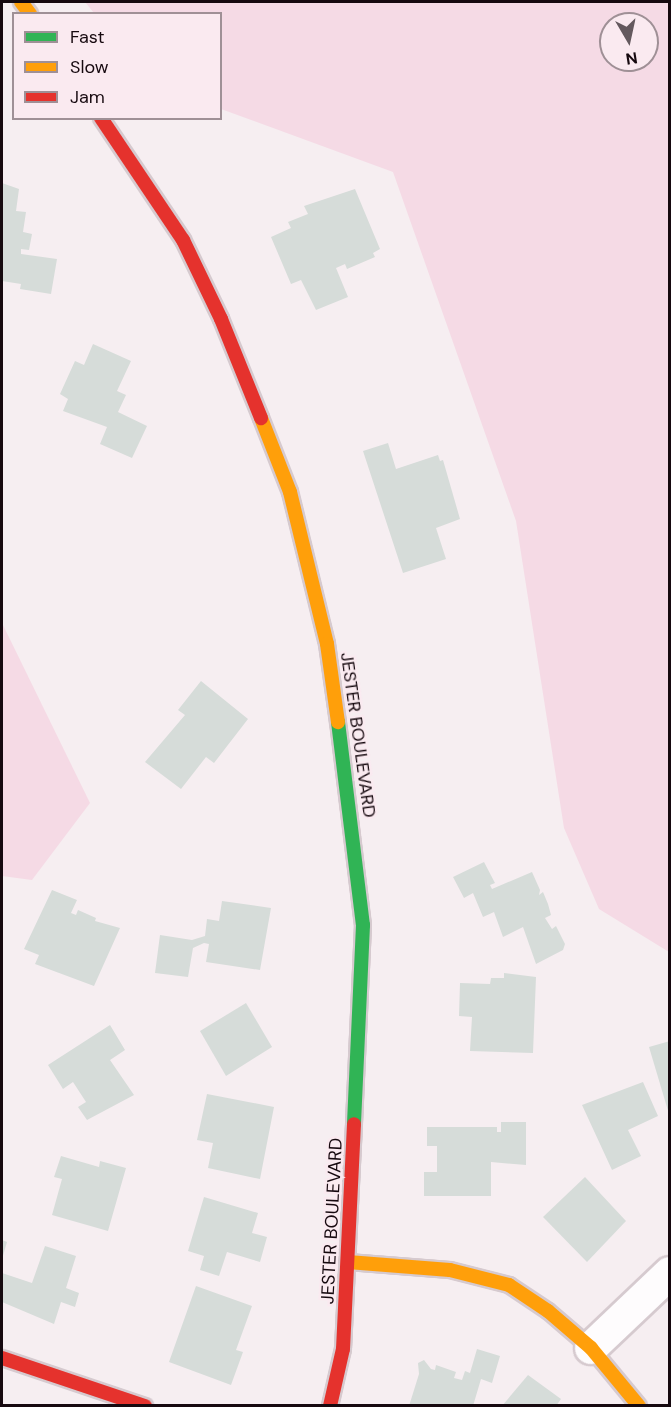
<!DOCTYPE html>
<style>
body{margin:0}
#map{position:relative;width:671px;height:1407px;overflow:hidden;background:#f6eef1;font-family:"DM Sans",sans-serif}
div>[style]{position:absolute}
.green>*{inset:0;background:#f5dae5}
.building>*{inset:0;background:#d6dcd9}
.roads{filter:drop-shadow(2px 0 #d6cacf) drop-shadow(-2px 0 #d6cacf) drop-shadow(0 2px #d6cacf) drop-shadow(0 -2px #d6cacf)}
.street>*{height:32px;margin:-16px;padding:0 16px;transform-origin:16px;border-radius:16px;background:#fefcfd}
.fast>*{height:14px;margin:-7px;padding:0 7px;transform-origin:7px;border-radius:7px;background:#30b455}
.slow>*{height:14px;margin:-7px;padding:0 7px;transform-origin:7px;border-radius:7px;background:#ff9f0a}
.jam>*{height:14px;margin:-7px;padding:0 7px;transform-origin:7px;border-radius:7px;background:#e5322d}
span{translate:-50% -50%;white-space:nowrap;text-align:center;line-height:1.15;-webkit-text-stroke:5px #faeaf0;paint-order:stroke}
.street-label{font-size:18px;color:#16090f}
.frame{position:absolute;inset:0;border:3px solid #16090f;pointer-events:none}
.legend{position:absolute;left:12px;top:12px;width:210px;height:108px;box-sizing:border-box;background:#faeaf0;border:2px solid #9f9096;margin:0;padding:8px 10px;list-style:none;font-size:18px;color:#16090f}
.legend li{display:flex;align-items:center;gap:12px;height:30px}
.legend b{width:30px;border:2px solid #9f9096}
.north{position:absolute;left:599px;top:12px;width:60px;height:60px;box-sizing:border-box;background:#faeaf0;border:2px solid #9f9096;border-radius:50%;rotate:171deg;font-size:16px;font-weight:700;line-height:24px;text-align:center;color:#16090f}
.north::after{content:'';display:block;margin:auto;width:21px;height:27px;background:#64595e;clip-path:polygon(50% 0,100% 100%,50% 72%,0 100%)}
</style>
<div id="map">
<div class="green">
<i style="clip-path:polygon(evenodd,85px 2px,669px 2px,669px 952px,599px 909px,564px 828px,516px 521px,393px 172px,221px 109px,220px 14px,94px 13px,85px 2px,611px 24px,647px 24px,647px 60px,611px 60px,611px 24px)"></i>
<i style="clip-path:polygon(2px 623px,90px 803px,32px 880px,2px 876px)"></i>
</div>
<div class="building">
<i style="clip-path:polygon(2px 183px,19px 189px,16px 211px,26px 212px,23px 232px,32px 234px,29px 250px,21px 249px,21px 254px,57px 259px,51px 294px,20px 289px,21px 284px,2px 281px)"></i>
<i style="clip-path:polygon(355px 189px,380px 249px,373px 253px,375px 257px,347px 269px,345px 264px,336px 268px,348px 297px,316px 310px,301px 280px,291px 284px,271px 237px,291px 228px,288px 222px,308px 214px,304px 206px)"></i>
<i style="clip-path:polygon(93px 344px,131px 361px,117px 391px,126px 395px,118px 412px,147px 426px,132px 458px,100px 444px,107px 427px,63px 411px,68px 399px,60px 394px,75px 361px,84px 365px)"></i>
<i style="clip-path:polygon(388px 443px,396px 469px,438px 455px,440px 461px,443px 460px,460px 519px,436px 528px,446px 559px,403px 573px,363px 451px)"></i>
<i style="clip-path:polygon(201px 681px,248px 719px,214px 763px,206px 757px,181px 789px,145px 762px,185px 715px,178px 710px)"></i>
<i style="clip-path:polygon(484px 862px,495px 883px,490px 885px,492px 889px,532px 872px,540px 890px,539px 895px,543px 892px,548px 904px,551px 915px,545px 918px,552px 929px,556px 926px,565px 944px,563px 950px,536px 964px,523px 927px,503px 937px,494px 912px,483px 917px,473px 893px,464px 898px,453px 877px)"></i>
<i style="clip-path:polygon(52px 890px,77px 900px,71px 913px,76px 915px,78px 910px,96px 918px,95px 921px,120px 928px,94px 986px,35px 964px,39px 955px,24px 949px)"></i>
<i style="clip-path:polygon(222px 901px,271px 908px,260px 970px,206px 962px,209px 944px,204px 943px,193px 948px,188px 977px,155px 973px,160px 935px,192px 940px,205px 936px,207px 919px,219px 921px)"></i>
<i style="clip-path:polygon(504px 973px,536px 977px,533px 1053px,470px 1051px,472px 1017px,459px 1016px,460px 983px,490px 984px,491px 978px,504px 978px)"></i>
<i style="clip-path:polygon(246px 1003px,272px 1047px,226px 1076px,200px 1031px)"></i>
<i style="clip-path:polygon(110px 1025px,125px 1050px,110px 1060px,134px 1095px,87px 1120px,78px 1107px,86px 1102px,73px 1082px,63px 1089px,48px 1065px)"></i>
<i style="clip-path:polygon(670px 1041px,670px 1114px,669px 1114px,649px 1047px)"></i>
<i style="clip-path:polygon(643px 1082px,658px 1116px,628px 1130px,641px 1156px,612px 1170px,582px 1105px)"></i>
<i style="clip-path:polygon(207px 1094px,274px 1107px,260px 1179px,208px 1168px,213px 1143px,197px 1140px)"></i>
<i style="clip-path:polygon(501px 1122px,526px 1122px,526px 1165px,491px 1162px,491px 1196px,424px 1196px,424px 1172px,437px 1172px,437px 1146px,427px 1146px,427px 1127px,497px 1127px,497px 1132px,501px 1132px)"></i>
<i style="clip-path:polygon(61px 1156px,99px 1167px,100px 1161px,126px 1168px,108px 1231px,52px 1215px,62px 1179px,54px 1177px)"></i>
<i style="clip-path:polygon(585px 1177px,626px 1221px,587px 1262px,543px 1217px)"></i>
<i style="clip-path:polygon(204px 1197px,258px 1213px,252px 1233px,267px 1237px,260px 1262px,227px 1252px,219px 1276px,200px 1270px,204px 1256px,188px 1251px)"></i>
<i style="clip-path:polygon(2px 1240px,7px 1242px,2px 1259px)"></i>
<i style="clip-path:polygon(45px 1246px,76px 1256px,66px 1288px,79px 1293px,75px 1307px,61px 1302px,54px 1324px,2px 1302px,2px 1273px,32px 1283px)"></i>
<i style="clip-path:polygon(196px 1286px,252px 1306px,236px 1350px,243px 1352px,231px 1385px,169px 1362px)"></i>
<i style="clip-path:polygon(477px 1349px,500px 1356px,492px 1383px,481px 1379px,473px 1406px,409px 1406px,419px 1374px,418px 1363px,424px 1360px,431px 1369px,435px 1370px,436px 1365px,456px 1372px,454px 1378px,462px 1380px,465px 1371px,470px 1373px)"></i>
<i style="clip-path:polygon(528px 1375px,561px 1399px,556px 1406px,502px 1406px)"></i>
</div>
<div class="roads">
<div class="street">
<i style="left:591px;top:1348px;width:109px;rotate:-43.5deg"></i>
</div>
<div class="fast">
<i style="left:338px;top:722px;width:205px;rotate:83deg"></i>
<i style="left:363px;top:925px;width:199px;rotate:92.6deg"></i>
</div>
<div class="slow">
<i style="left:21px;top:2px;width:15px;rotate:53deg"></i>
<i style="left:261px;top:418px;width:79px;rotate:68.6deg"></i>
<i style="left:290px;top:492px;width:156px;rotate:76.3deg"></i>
<i style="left:327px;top:644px;width:79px;rotate:82deg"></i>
<i style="left:348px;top:1262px;width:102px;rotate:4.5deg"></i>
<i style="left:450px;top:1270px;width:61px;rotate:14.3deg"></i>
<i style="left:509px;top:1285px;width:47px;rotate:33.7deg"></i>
<i style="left:548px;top:1311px;width:57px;rotate:40.7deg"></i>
<i style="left:591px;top:1348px;width:75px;rotate:50.4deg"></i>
</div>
<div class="jam">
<i style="left:101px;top:118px;width:147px;rotate:56.1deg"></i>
<i style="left:183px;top:240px;width:88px;rotate:64.3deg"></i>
<i style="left:221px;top:319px;width:107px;rotate:68deg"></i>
<i style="left:2px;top:1358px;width:151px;rotate:18.6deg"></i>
<i style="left:330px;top:1406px;width:58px;rotate:-77.2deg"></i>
<i style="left:343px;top:1349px;width:225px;rotate:-87.2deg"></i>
</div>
</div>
<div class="street-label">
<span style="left:358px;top:735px;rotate:82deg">JESTER BOULEVARD</span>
<span style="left:332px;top:1221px;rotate:-87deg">JESTER BOULEVARD</span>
</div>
<div class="frame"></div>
<ul class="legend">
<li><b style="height:8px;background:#30b455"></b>Fast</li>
<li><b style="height:8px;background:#ff9f0a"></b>Slow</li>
<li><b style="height:8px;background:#e5322d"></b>Jam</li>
</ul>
<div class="north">N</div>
</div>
